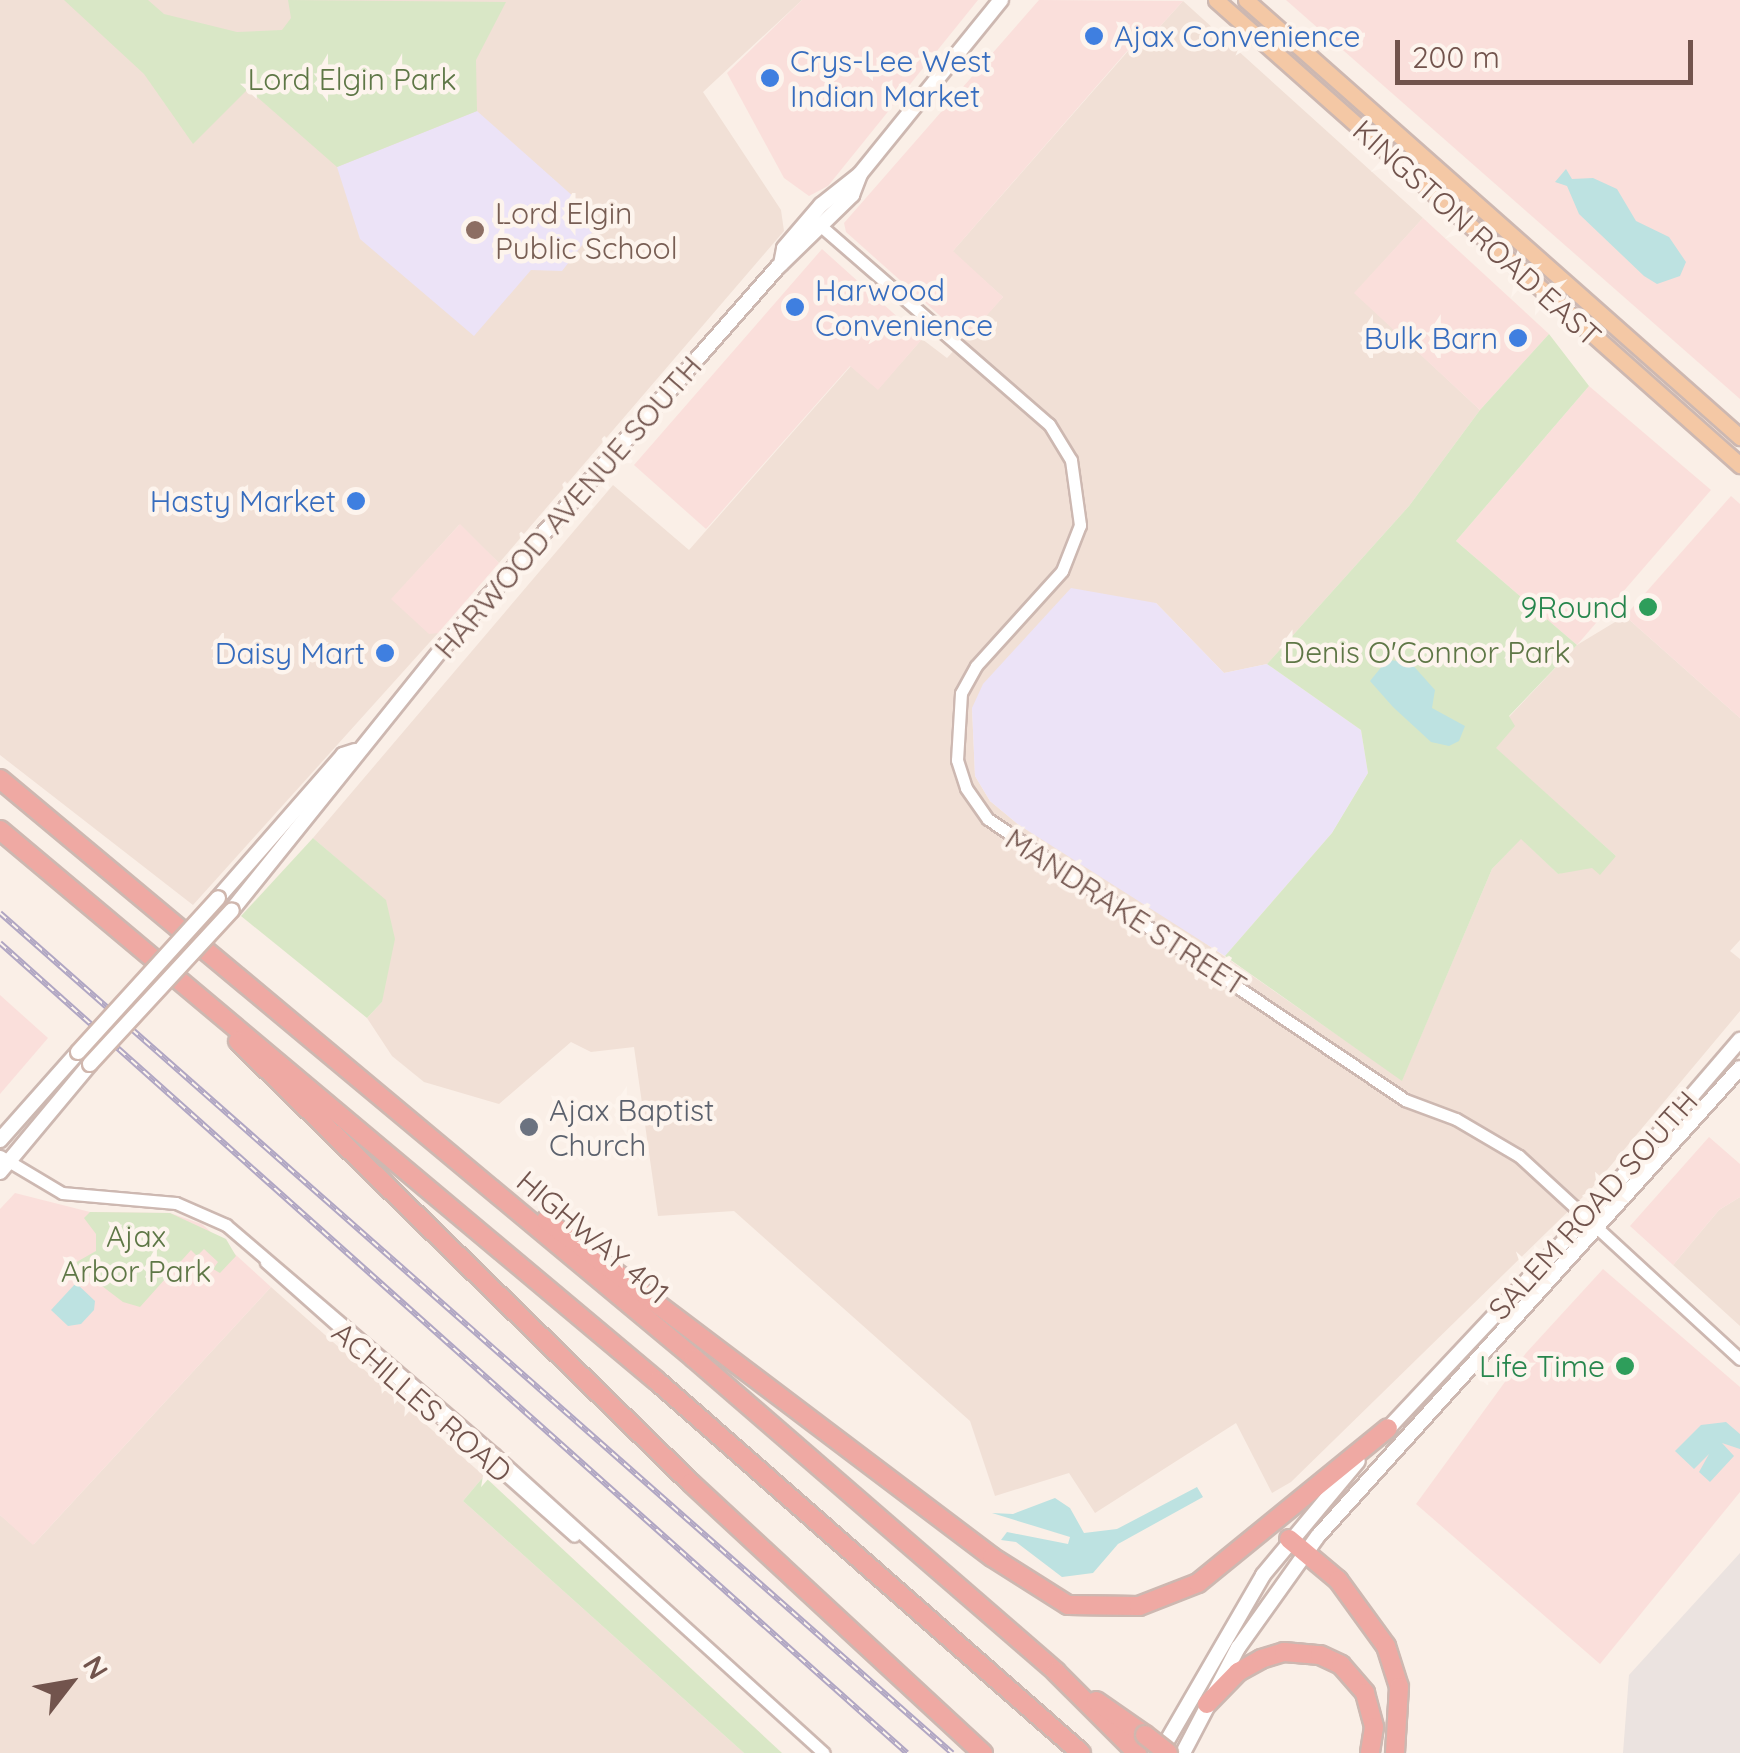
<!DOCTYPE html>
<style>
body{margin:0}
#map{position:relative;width:1740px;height:1753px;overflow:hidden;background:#faefe7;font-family:Quicksand,sans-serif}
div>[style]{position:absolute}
.residential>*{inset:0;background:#f1e0d6}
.commercial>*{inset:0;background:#fadfdb}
.industrial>*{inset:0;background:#ebe3e0}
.education>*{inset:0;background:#ece3f7}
.green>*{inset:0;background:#d9e7c6}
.water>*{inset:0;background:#bde2e1}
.roads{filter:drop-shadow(2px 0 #cdb8b1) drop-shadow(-2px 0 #cdb8b1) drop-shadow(0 2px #cdb8b1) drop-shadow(0 -2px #cdb8b1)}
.tertiary>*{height:11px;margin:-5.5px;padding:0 5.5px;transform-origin:5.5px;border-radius:5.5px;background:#fff}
.secondary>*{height:14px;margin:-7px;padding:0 7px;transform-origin:7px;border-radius:7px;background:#fff}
.primary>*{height:15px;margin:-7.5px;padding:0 7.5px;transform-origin:7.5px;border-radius:7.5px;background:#f4c8a5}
.motorway>*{height:18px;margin:-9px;padding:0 9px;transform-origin:9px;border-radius:9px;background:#efa9a3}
.rail>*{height:6px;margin-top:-3px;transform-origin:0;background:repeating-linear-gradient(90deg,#fdf4ed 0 8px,#b0a6c3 0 16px);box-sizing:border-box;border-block:2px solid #b0a6c3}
.bridges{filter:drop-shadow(2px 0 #d0b7ae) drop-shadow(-2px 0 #d0b7ae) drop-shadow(0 2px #d0b7ae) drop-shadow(0 -2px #d0b7ae)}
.secondary-bridge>*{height:14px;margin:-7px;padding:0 7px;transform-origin:7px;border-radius:7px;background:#fff}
.motorway-bridge>*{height:18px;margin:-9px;padding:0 9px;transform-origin:9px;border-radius:9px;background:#efa9a3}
.dots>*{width:28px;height:28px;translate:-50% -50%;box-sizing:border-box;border:5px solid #fdf4ed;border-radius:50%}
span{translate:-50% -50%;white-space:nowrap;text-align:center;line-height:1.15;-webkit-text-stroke:9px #fdf4ed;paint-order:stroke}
.shop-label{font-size:30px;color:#366cbe}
.left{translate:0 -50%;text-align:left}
.right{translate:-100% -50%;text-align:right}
.park-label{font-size:30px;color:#5e7746}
.education-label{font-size:30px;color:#785e54}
.street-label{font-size:30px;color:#72544d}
.leisure-label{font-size:30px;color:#27864d}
.worship-label{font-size:30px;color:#5b616d}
.north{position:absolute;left:20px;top:1633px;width:100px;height:100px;-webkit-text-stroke:8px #fdf4ed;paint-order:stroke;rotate:59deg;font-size:28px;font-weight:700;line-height:40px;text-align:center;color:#72544d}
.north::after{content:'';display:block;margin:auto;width:35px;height:45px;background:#72544d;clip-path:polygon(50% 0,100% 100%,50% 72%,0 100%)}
.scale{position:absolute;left:1395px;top:40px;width:298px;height:45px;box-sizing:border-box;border:5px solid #72544d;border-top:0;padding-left:12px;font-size:30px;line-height:35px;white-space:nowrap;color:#72544d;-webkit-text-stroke:8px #fdf4ed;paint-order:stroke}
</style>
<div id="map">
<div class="residential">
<i style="clip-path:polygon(0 0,802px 0,703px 92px,781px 210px,784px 231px,499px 563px,459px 525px,392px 599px,429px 633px,438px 633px,193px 905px,0 755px)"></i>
<i style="clip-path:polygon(1183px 1px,1423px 218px,1355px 293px,1480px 410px,1409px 506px,1267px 664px,1224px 673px,1156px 603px,972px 708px,975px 776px,990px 801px,1019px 825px,1123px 886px,1402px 1080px,1492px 869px,1521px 838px,1558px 874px,1616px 856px,1495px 748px,1509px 717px,1577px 645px,1625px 616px,1740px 718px,1740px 940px,1730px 951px,1740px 959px,1740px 1011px,1592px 1188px,1291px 1482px,1272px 1493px,1236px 1423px,1095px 1513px,1069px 1473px,995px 1496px,970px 1421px,734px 1211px,658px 1216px,634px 1047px,591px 1052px,571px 1042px,499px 1104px,424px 1082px,392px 1056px,367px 1018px,382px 1002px,386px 901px,313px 838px,613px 485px,689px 550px,851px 366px,878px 389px,922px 339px,947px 358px,1003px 297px,952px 252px,1129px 50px,1135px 54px)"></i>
<i style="clip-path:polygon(1740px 1197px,1740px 1326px,1673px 1265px,1719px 1210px)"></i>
<i style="clip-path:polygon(271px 1287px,484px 1476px,463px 1501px,744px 1753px,0 1753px,0 1515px,34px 1544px)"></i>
</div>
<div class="commercial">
<i style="clip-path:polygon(802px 0,978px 0,828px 186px,809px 196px,784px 178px,727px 73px)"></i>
<i style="clip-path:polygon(1039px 0,1183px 1px,1134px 55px,1128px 50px,953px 251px,1003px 297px,966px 339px,846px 232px,844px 223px)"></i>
<i style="clip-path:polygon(1286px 0,1740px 0,1740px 399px)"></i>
<i style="clip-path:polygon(1423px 218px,1549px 334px,1480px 410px,1354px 293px)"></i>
<i style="clip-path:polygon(822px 249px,922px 339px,878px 390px,850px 366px,706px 529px,634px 465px)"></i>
<i style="clip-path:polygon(1589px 386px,1711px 490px,1577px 645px,1456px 541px)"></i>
<i style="clip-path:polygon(1731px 496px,1740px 504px,1740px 718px,1625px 616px)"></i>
<i style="clip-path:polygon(460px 524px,499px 563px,438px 633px,429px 634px,391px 599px)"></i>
<i style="clip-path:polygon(0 995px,48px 1038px,0 1094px)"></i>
<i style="clip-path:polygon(1709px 1137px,1740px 1164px,1740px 1197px,1719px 1210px,1673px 1265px,1630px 1226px)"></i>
<i style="clip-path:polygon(15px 1193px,90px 1212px,170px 1213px,202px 1224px,271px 1287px,33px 1545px,0 1515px,0 1209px)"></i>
<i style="clip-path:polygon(1603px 1269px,1740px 1387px,1740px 1492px,1600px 1664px,1416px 1504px,1526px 1353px)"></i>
</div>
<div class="industrial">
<i style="clip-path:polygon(1740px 1553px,1740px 1753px,1623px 1753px,1629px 1675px)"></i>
</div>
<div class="education">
<i style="clip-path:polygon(477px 111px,601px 221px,562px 271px,531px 270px,474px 336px,360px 239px,337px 167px)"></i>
<i style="clip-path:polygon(1071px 588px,1156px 603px,1224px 673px,1267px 664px,1361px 730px,1368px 773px,1332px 833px,1225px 956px,1019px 825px,990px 801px,975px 776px,972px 708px,983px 684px)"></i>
</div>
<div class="green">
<i style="clip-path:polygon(64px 0,148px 0,164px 14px,237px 32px,282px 30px,291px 18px,288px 0,506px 2px,476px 60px,477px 111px,337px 167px,248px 89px,193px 144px,144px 74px)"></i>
<i style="clip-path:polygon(1549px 334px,1589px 386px,1456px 541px,1577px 645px,1509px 716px,1515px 726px,1496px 748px,1616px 856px,1600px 875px,1592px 868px,1558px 874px,1521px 839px,1492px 869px,1402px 1081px,1225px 956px,1332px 833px,1368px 773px,1361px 730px,1267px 664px,1409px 506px,1480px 410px)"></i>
<i style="clip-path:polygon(313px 838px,386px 900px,395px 939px,382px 1002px,367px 1018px,241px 916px)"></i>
<i style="clip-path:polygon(90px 1212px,170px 1213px,226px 1239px,236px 1256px,220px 1273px,213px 1269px,218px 1262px,204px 1249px,197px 1256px,191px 1250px,140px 1307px,123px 1302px,73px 1264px,96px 1251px,96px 1234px,84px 1218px)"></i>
<i style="clip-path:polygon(484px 1476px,782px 1753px,744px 1753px,463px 1501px)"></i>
</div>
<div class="water">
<i style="clip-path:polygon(1566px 169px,1572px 179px,1593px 178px,1617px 189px,1636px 221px,1669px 237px,1686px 262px,1680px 276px,1657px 284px,1644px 276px,1579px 214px,1567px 186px,1555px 182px)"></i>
<i style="clip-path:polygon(1387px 660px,1410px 662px,1435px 690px,1432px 708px,1465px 726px,1459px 741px,1449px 746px,1431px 742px,1393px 707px,1370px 681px)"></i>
<i style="clip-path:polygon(76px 1283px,95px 1301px,94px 1310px,81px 1324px,68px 1326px,51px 1310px)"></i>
<i style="clip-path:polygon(1726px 1422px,1740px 1434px,1740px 1449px,1722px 1443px,1734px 1456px,1710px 1482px,1699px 1472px,1709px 1454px,1694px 1469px,1675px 1451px,1701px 1425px)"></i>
<i style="clip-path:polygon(1197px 1487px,1203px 1497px,1118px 1544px,1093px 1573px,1062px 1577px,1016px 1542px,1001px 1540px,1007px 1532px,1068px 1544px,1070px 1537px,992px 1513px,1013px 1514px,1055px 1498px,1070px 1508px,1084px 1533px,1117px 1529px)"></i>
</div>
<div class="roads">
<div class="tertiary">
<i style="left:814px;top:220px;width:311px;rotate:41deg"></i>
<i style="left:1049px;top:424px;width:42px;rotate:58.6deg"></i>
<i style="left:1071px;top:460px;width:66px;rotate:82.1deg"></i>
<i style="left:1080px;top:525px;width:49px;rotate:111.4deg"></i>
<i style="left:1062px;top:571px;width:128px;rotate:132.2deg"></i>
<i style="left:976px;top:666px;width:31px;rotate:119deg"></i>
<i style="left:961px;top:693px;width:67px;rotate:93.4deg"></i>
<i style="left:957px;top:760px;width:29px;rotate:72deg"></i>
<i style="left:966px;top:788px;width:38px;rotate:55deg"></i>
<i style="left:988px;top:819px;width:503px;rotate:33.97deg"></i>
<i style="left:1405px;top:1100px;width:54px;rotate:20.4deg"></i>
<i style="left:1456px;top:1119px;width:73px;rotate:30.4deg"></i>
<i style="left:1519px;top:1156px;width:300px;rotate:42.6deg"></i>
<i style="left:0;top:1156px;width:72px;rotate:30.8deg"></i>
<i style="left:62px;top:1193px;width:114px;rotate:5deg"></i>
<i style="left:176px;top:1203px;width:55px;rotate:23.7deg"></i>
<i style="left:226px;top:1225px;width:353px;rotate:40.5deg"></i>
<i style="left:494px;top:1454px;width:445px;rotate:42.2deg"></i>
<i style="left:266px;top:1262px;width:412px;rotate:41.6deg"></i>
</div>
<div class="secondary">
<i style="left:781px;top:264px;width:16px;rotate:-79deg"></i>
<i style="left:784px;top:248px;width:57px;rotate:-49.3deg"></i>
<i style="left:821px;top:205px;width:50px;rotate:-38.5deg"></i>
<i style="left:218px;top:898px;width:190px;rotate:-48.8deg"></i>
<i style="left:343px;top:755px;width:13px;rotate:-18deg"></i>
<i style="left:232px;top:910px;width:334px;rotate:-51.2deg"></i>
<i style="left:441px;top:650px;width:509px;rotate:-48.67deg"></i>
<i style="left:777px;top:268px;width:105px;rotate:-44.2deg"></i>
<i style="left:852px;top:195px;width:22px;rotate:-69deg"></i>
<i style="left:860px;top:174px;width:224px;rotate:-51deg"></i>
<i style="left:0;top:1140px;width:118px;rotate:-48.4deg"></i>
<i style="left:0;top:1172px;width:141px;rotate:-50.2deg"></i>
<i style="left:1383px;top:1434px;width:314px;rotate:-46.8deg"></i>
<i style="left:1598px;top:1205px;width:218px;rotate:-49.3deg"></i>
<i style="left:1160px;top:1753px;width:206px;rotate:-59.9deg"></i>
<i style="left:1263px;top:1575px;width:148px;rotate:-50.2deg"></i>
<i style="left:1183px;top:1753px;width:119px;rotate:-62.4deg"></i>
<i style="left:1238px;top:1648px;width:138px;rotate:-54.5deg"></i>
<i style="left:1318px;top:1536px;width:630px;rotate:-47.96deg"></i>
</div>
<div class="primary">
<i style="left:1216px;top:0;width:701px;rotate:41.59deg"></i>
<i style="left:1246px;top:0;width:660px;rotate:41.5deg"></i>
</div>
<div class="motorway">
<i style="left:0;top:779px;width:904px;rotate:39.84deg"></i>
<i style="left:694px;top:1358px;width:479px;rotate:40.9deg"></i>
<i style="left:1056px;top:1672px;width:115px;rotate:45deg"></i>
<i style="left:0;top:830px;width:857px;rotate:39.99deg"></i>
<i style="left:657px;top:1381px;width:564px;rotate:41.26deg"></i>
<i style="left:238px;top:1041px;width:633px;rotate:44.3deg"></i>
<i style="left:691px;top:1483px;width:398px;rotate:42.8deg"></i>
<i style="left:546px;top:1220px;width:559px;rotate:37.07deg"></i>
<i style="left:992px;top:1557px;width:90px;rotate:32.3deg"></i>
<i style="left:1068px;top:1605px;width:71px;rotate:0.8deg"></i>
<i style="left:1139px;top:1606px;width:63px;rotate:-21.3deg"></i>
<i style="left:1198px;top:1583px;width:245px;rotate:-39.2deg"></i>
<i style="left:1289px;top:1539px;width:64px;rotate:39.9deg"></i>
<i style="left:1338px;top:1580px;width:82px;rotate:54deg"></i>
<i style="left:1386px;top:1646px;width:43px;rotate:72.4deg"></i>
<i style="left:1399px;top:1687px;width:66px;rotate:93.5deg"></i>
<i style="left:1096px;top:1701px;width:60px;rotate:34.8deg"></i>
<i style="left:1207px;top:1704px;width:45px;rotate:-45.9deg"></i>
<i style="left:1238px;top:1672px;width:26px;rotate:-29deg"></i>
<i style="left:1261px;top:1659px;width:24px;rotate:-17deg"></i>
<i style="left:1284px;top:1652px;width:36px;rotate:5deg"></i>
<i style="left:1320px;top:1655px;width:23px;rotate:25deg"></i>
<i style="left:1341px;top:1665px;width:37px;rotate:49deg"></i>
<i style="left:1365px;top:1693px;width:35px;rotate:75deg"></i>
<i style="left:1374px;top:1727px;width:26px;rotate:99deg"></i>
</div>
</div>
<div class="rail">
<i style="left:0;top:913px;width:1270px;rotate:41.42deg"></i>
<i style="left:0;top:943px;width:1216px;rotate:41.77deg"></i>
</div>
<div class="bridges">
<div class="secondary-bridge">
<i style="left:78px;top:1052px;width:208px;rotate:-47.7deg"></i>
<i style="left:90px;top:1064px;width:209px;rotate:-47.3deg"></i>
</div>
<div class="motorway-bridge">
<i style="left:1145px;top:1735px;width:29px;rotate:38deg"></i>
</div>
</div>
<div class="dots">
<i style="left:1094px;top:36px;background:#3f7fe0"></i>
<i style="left:770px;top:78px;background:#3f7fe0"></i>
<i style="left:475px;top:230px;background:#8d6e63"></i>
<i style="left:795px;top:307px;background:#3f7fe0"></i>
<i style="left:1518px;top:338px;background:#3f7fe0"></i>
<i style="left:356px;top:501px;background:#3f7fe0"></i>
<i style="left:1648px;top:607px;background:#2e9e5b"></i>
<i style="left:385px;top:653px;background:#3f7fe0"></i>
<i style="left:529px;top:1127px;background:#6b7280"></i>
<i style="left:1625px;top:1366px;background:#2e9e5b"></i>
</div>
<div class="shop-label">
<span class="left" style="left:1114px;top:36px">Ajax Convenience</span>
<span class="left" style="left:790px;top:78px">Crys-Lee West<br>Indian Market</span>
<span class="left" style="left:815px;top:307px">Harwood<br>Convenience</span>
<span class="right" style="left:1498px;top:338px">Bulk Barn</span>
<span class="right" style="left:336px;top:501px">Hasty Market</span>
<span class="right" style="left:365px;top:653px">Daisy Mart</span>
</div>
<div class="park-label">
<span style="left:352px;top:79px">Lord Elgin Park</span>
<span style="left:1427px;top:652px">Denis O'Connor Park</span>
<span style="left:136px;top:1253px">Ajax<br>Arbor Park</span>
</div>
<div class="education-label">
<span class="left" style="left:495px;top:230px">Lord Elgin<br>Public School</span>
</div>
<div class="street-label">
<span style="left:1477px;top:233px;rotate:42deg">KINGSTON ROAD EAST</span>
<span style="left:568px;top:507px;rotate:-49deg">HARWOOD AVENUE SOUTH</span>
<span style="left:1126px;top:912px;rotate:33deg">MANDRAKE STREET</span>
<span style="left:1593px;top:1205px;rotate:-48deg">SALEM ROAD SOUTH</span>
<span style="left:593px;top:1237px;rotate:40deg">HIGHWAY 401</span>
<span style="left:422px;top:1402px;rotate:41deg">ACHILLES ROAD</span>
</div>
<div class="leisure-label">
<span class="right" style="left:1628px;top:607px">9Round</span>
<span class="right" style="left:1605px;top:1366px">Life Time</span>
</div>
<div class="worship-label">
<span class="left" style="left:549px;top:1127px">Ajax Baptist<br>Church</span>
</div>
<div class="north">N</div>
<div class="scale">200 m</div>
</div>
